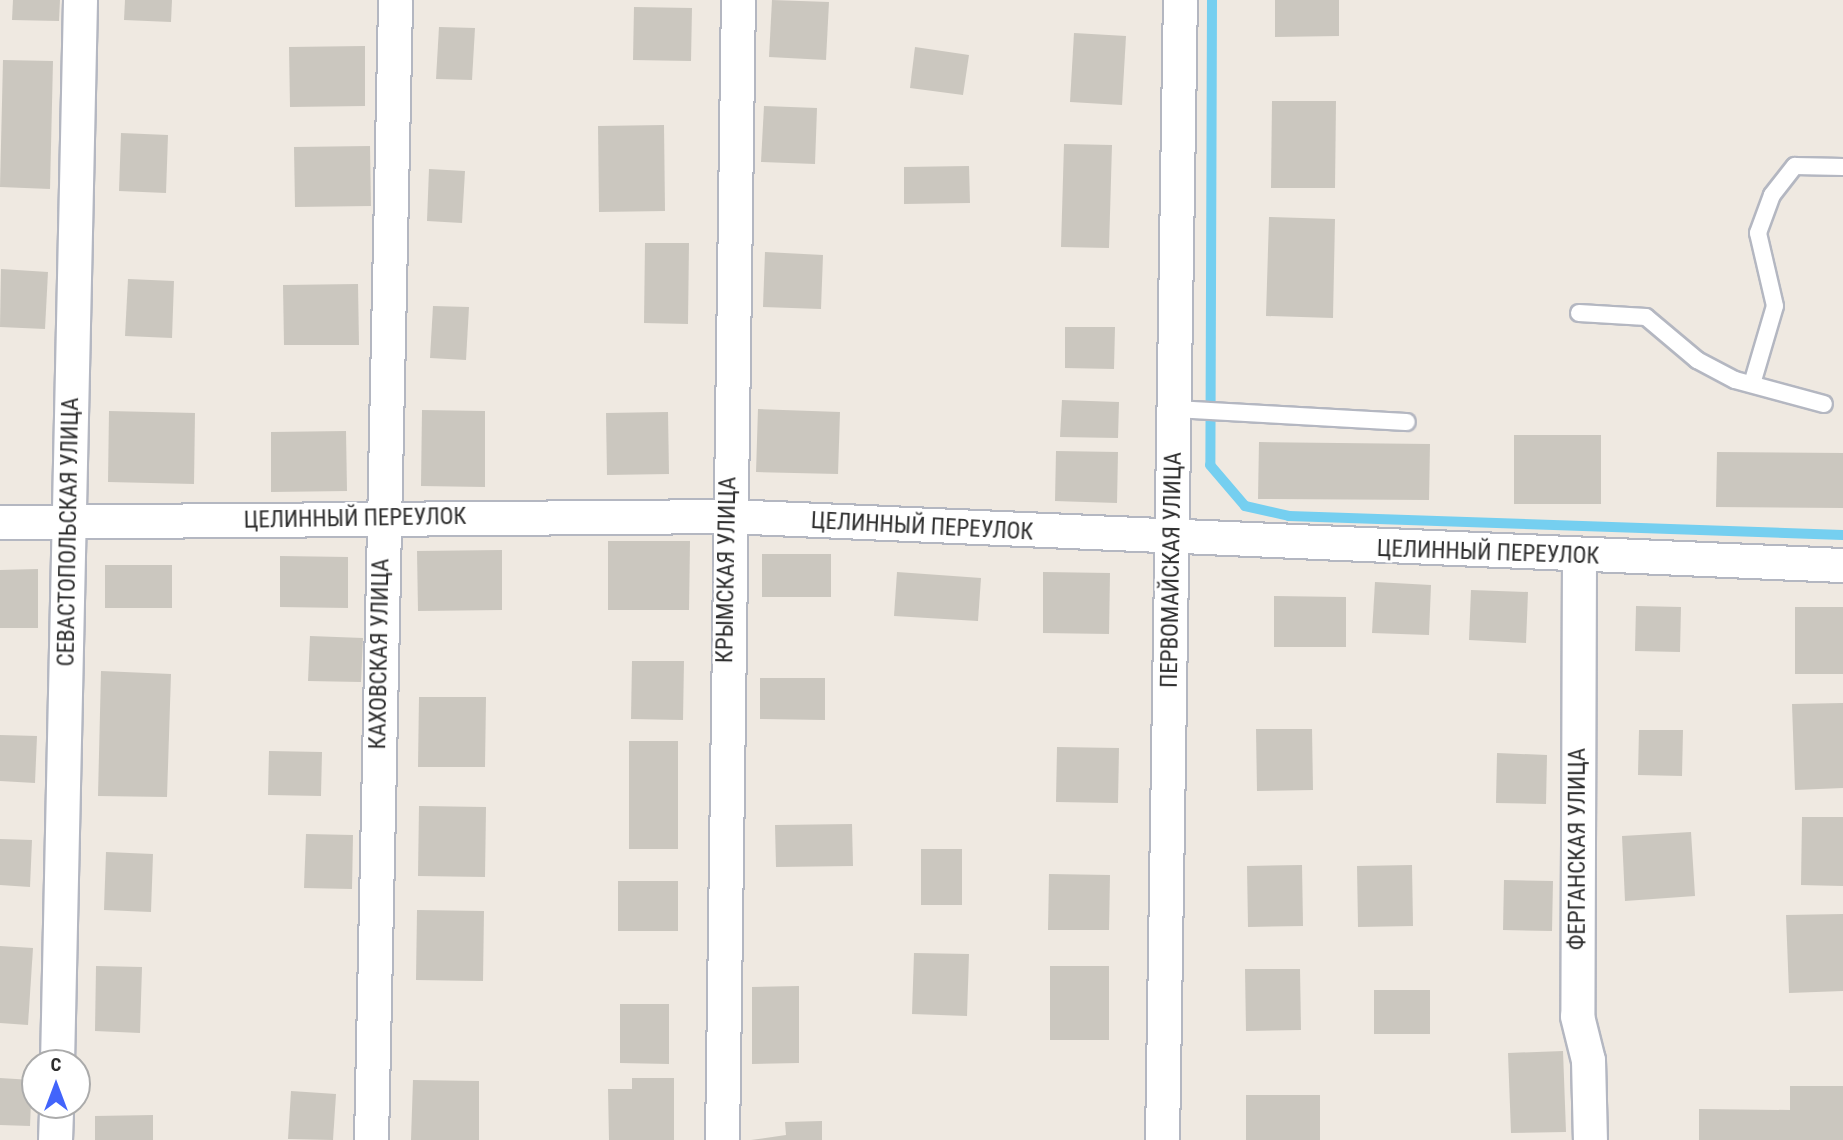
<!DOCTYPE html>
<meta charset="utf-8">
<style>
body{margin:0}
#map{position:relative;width:1843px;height:1140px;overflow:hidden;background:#efe9e1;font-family:"Roboto Condensed",sans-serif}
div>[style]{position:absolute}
.stream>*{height:10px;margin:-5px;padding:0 5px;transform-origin:5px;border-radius:5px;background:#75cff0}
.building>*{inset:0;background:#cbc7bf}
.roads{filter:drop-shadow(2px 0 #b4b7c1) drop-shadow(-2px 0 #b4b7c1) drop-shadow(0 2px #b4b7c1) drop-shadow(0 -2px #b4b7c1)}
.lane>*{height:16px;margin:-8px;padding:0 8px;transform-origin:8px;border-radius:8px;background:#fff}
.street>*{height:33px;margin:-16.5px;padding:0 16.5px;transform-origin:16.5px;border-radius:16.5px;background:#fff}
span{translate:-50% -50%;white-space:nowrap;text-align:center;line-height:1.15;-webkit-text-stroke:5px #fff;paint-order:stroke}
.street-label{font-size:23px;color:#2e2e2e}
.north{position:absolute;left:21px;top:1049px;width:70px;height:70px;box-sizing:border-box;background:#fff;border:2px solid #ababab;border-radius:50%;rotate:0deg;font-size:19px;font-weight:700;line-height:28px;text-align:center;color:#2e2e2e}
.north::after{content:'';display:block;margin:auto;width:24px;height:32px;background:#4264fb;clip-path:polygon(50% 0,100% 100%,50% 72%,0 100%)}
</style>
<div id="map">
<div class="stream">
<i style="left:1212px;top:0;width:465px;rotate:90.2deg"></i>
<i style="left:1210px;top:465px;width:54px;rotate:49.5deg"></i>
<i style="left:1245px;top:506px;width:45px;rotate:12.8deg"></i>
<i style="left:1289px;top:516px;width:554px;rotate:1.96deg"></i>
</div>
<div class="building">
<i style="clip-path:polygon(13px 0,60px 0,59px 21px,12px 20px)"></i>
<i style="clip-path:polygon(125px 0,172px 0,171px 22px,124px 20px)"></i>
<i style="clip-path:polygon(772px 0,829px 2px,826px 60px,769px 57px)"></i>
<i style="clip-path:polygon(1275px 0,1339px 0,1339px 36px,1275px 37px)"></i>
<i style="clip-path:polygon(634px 7px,692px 8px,691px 61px,633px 60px)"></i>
<i style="clip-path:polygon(439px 27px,475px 28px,472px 80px,436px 79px)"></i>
<i style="clip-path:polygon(1074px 33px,1126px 36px,1122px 105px,1070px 102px)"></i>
<i style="clip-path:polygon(365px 46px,365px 106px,290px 107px,289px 47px)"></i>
<i style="clip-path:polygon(915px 47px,969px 55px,963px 95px,910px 88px)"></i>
<i style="clip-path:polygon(3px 60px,53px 61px,50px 189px,0 187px)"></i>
<i style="clip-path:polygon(1272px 101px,1336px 101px,1335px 188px,1271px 188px)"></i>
<i style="clip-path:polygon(764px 106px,817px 108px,815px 164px,761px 162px)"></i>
<i style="clip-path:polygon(664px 125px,665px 211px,599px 212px,598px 126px)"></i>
<i style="clip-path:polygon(121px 133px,168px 135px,166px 193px,119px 191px)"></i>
<i style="clip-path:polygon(1064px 144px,1112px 145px,1109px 248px,1061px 247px)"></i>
<i style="clip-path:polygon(370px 146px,371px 206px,295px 207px,294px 147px)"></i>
<i style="clip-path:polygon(969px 166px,970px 203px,904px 204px,904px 167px)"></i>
<i style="clip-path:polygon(429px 169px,465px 171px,462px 223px,427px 221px)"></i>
<i style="clip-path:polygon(1269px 217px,1335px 219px,1333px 318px,1266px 316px)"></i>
<i style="clip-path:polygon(645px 243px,689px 243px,688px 324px,644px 323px)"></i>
<i style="clip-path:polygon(765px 252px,823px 255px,821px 309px,763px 307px)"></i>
<i style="clip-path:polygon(1px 269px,48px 272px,45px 329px,0 327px)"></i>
<i style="clip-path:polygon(128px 279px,174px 281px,172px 338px,125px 336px)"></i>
<i style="clip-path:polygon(358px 284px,359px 345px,284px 345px,283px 285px)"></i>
<i style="clip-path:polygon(433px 306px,469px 307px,466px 360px,430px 358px)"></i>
<i style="clip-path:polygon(1065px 327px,1115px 327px,1114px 369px,1065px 368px)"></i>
<i style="clip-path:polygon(1062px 400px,1119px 402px,1118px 438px,1060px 437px)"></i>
<i style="clip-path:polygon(758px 409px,840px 412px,838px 474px,756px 472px)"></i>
<i style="clip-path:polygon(422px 410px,485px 411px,485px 487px,421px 486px)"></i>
<i style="clip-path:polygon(109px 411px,195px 413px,194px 484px,108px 482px)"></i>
<i style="clip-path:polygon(668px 412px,669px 474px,607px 475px,606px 413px)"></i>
<i style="clip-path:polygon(346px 431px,347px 491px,271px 492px,271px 432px)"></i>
<i style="clip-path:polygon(1514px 435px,1601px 435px,1601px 504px,1514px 504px)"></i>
<i style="clip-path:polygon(1259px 442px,1430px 444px,1429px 500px,1258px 499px)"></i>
<i style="clip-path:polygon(1056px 451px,1118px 452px,1117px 503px,1055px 501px)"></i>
<i style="clip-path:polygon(1717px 452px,1843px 453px,1843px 508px,1716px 507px)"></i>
<i style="clip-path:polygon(608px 541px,690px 541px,689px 610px,608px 610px)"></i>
<i style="clip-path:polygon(502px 550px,502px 610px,418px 611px,417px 551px)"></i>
<i style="clip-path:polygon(762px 554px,831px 554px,831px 597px,762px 597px)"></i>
<i style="clip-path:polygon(280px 556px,348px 557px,348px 608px,280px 607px)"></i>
<i style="clip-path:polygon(105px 565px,172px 565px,172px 608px,105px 608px)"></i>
<i style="clip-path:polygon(38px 569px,38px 628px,0 628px,0 570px)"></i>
<i style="clip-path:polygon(897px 572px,981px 578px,978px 621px,894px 616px)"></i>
<i style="clip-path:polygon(1043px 572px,1110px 573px,1109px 634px,1043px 633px)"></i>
<i style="clip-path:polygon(1375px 582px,1431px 585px,1429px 635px,1372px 633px)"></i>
<i style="clip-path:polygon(1471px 590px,1528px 592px,1526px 643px,1469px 640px)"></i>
<i style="clip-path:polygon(1274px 596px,1346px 597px,1346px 647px,1274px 647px)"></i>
<i style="clip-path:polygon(1636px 606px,1681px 607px,1680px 652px,1635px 651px)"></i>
<i style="clip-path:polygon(1795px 607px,1843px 607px,1843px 674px,1795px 674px)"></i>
<i style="clip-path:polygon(310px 636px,363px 638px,361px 682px,308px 681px)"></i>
<i style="clip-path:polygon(632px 661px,684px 661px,683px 720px,631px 719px)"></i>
<i style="clip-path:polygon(101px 671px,171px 674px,167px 797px,98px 796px)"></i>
<i style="clip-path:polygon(760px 678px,825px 678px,825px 720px,760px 719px)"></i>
<i style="clip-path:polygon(419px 697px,486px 697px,485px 767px,418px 767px)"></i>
<i style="clip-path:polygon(1843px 703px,1843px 788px,1795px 790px,1792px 704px)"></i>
<i style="clip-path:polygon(1256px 729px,1312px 729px,1313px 790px,1257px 791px)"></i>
<i style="clip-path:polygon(1639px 730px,1683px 730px,1682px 776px,1638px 775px)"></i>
<i style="clip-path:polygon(0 735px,37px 736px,35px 783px,0 781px)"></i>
<i style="clip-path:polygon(629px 741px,678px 741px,678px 849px,629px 849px)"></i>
<i style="clip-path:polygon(1057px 747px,1119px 748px,1118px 803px,1056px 802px)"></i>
<i style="clip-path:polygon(269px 751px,322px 752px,321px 796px,268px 795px)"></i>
<i style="clip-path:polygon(1497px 753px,1547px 755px,1546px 804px,1496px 803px)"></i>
<i style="clip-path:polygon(419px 806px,486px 807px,485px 877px,418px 876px)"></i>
<i style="clip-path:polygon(1802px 817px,1843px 817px,1843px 886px,1801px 885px)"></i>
<i style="clip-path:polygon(852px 824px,853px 866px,776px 867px,775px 825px)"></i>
<i style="clip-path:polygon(1691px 832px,1695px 896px,1625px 901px,1622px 836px)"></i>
<i style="clip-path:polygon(306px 834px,353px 835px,352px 889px,304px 888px)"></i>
<i style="clip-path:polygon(0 839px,32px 840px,30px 887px,0 885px)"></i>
<i style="clip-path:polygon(921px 849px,962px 849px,962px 905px,921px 905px)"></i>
<i style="clip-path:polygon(106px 852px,153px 854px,151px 912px,104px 910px)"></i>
<i style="clip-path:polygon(1302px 865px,1303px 926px,1248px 927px,1247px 866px)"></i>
<i style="clip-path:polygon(1412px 865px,1413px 926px,1358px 927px,1357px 866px)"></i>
<i style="clip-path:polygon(1049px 874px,1110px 875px,1109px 930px,1048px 930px)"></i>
<i style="clip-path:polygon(1504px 880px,1553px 881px,1552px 931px,1503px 930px)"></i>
<i style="clip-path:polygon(618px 881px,678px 881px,678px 931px,618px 931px)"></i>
<i style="clip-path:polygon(417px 910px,484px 911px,483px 981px,416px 980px)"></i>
<i style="clip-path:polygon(1843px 914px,1843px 991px,1789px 993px,1786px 915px)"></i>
<i style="clip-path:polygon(0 946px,33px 948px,28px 1025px,0 1023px)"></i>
<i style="clip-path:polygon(914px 953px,969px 954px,967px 1016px,912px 1014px)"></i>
<i style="clip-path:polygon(96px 966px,142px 967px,140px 1033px,95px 1031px)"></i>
<i style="clip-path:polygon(1050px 966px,1109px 966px,1109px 1040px,1050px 1040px)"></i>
<i style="clip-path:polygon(1245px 969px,1300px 969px,1301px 1030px,1246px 1031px)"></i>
<i style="clip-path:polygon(799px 986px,799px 1063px,752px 1064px,752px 987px)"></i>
<i style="clip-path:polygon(1374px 990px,1430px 990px,1430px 1034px,1374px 1034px)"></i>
<i style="clip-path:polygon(620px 1004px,669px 1004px,669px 1064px,620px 1063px)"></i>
<i style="clip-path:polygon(1563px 1051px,1566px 1132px,1511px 1133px,1508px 1053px)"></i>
<i style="clip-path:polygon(0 1078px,32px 1080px,30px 1126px,0 1125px)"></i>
<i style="clip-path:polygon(632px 1078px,674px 1078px,674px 1140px,609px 1140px,608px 1089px,632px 1089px)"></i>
<i style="clip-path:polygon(413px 1080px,479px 1081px,479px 1140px,411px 1140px)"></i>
<i style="clip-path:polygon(1790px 1086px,1843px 1086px,1843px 1140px,1699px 1140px,1699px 1109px,1790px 1110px)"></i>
<i style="clip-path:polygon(291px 1091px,336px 1094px,333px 1140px,288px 1139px)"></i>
<i style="clip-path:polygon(1246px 1095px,1320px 1095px,1320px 1140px,1246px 1140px)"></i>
<i style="clip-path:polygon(153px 1115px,153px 1140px,95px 1140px,95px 1116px)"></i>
<i style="clip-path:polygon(822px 1121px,822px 1140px,751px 1140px,786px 1135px,785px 1122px)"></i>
</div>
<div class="roads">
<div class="lane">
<i style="left:1579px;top:313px;width:67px;rotate:3.4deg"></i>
<i style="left:1646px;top:317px;width:67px;rotate:40.1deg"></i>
<i style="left:1697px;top:360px;width:43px;rotate:27.8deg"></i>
<i style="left:1735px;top:380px;width:92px;rotate:15.1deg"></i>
<i style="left:1752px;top:384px;width:81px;rotate:-73.6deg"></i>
<i style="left:1775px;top:306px;width:75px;rotate:-103.1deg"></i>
<i style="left:1758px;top:233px;width:40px;rotate:-69.8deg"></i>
<i style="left:1772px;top:195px;width:37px;rotate:-52deg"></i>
<i style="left:1795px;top:166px;width:48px;rotate:1.2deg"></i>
<i style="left:1174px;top:409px;width:233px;rotate:3.2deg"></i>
</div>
<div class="street">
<i style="left:0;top:522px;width:728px;rotate:-0.47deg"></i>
<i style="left:728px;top:516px;width:1116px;rotate:2.52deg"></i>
<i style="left:1579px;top:557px;width:459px;rotate:90.2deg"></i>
<i style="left:1577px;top:1016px;width:45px;rotate:76deg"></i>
<i style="left:1588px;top:1060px;width:80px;rotate:88.6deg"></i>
<i style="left:57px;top:1063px;width:1063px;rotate:-88.76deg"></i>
<i style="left:55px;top:1140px;width:35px;rotate:-88deg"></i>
<i style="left:371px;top:1140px;width:1140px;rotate:-88.79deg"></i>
<i style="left:722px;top:1140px;width:1140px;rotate:-89.2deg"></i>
<i style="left:1162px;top:1140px;width:1140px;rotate:-89.1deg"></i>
</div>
</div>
<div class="street-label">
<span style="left:355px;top:519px;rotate:-1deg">ЦЕЛИННЫЙ ПЕРЕУЛОК</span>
<span style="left:922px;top:527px;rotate:3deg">ЦЕЛИННЫЙ ПЕРЕУЛОК</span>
<span style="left:69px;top:532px;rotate:-89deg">СЕВАСТОПОЛЬСКАЯ УЛИЦА</span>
<span style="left:1488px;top:553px;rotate:2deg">ЦЕЛИННЫЙ ПЕРЕУЛОК</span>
<span style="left:727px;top:570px;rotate:-89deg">КРЫМСКАЯ УЛИЦА</span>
<span style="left:1172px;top:570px;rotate:-89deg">ПЕРВОМАЙСКАЯ УЛИЦА</span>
<span style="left:380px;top:654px;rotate:-89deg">КАХОВСКАЯ УЛИЦА</span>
<span style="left:1578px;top:849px;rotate:-90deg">ФЕРГАНСКАЯ УЛИЦА</span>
</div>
<div class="north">С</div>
</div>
